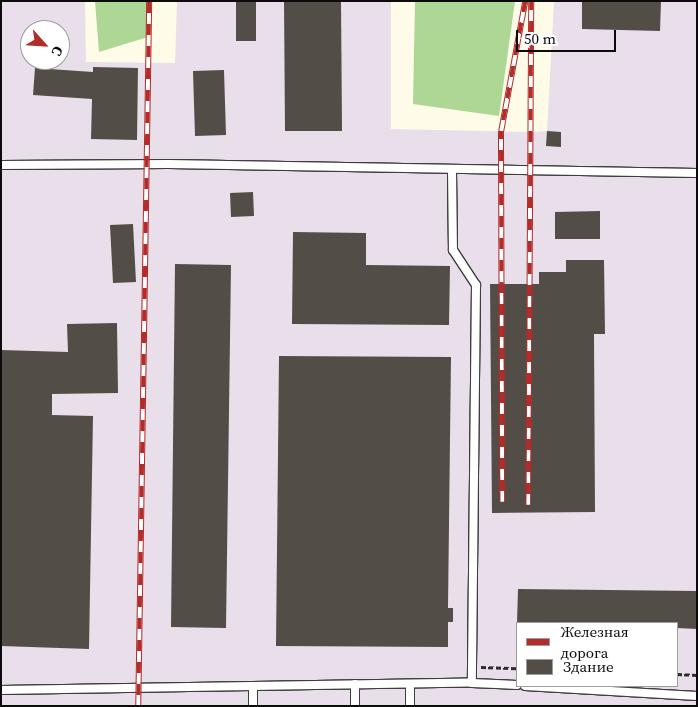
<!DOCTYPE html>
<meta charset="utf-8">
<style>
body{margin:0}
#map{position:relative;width:698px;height:707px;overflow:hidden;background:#fefce9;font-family:"Source Serif 4",serif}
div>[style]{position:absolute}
.industrial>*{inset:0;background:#e9dfea}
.forest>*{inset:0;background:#aed695}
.building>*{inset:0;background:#534d47}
.path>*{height:2.5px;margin-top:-1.25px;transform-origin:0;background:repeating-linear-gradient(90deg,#2d2d2d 0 5px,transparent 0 7.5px)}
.roads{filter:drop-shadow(1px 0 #3e3e3e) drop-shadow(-1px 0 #3e3e3e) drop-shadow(0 1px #3e3e3e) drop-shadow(0 -1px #3e3e3e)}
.service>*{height:8px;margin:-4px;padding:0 4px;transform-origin:4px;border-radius:4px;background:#fff}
.rail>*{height:5.5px;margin-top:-2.75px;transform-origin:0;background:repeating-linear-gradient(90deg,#fff 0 11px,#b42c29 0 22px);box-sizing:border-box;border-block:1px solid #b42c29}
span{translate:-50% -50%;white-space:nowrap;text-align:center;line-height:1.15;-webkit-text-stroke:5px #fff;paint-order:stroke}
.frame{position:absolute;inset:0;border:2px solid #0b0b0b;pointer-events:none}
.legend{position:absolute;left:516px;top:622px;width:162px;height:65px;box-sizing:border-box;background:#fff;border:1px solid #9d9d9d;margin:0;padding:6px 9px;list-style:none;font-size:15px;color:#0b0b0b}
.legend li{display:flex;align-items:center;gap:10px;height:25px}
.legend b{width:25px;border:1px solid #9d9d9d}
.north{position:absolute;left:20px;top:20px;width:50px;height:50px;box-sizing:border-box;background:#fff;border:1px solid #9d9d9d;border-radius:50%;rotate:116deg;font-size:14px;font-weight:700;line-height:20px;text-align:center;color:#0b0b0b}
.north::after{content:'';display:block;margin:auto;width:18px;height:22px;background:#b42c29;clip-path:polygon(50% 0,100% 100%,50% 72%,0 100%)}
.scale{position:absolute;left:516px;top:30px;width:100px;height:22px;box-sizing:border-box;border:2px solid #0b0b0b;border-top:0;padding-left:6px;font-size:15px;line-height:18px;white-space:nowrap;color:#0b0b0b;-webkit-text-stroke:4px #fff;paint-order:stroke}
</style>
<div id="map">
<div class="industrial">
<i style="clip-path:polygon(evenodd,1px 1px,85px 1px,86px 62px,175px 63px,177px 1px,391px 1px,391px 129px,530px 132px,547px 131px,554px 1px,697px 1px,697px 706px,1px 706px,1px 1px,30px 30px,60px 30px,60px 60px,30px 60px,30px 30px,1px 1px,517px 623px,677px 623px,677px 686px,517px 686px,517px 623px)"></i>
</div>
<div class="forest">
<i style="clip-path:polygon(95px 1px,151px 1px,148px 37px,99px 52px)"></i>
<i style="clip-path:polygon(415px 1px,515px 1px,499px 116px,413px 104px)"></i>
</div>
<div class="building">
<i style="clip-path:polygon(236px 1px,256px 1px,256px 41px,236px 41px)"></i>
<i style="clip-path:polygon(284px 1px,341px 1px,342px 131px,285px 131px)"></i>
<i style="clip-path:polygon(582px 1px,661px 1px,660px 31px,582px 29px)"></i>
<i style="clip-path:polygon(93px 67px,138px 68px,137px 140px,91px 139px,92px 99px,33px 95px,35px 68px,93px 72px)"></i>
<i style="clip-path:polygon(224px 70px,226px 135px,195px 136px,193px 71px)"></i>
<i style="clip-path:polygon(547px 131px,561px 132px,561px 147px,546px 146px)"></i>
<i style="clip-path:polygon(253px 192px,254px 216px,231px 217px,230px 193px)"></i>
<i style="clip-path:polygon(600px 211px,600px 239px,555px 239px,555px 212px)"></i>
<i style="clip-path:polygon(133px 224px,136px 282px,113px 283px,110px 225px)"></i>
<i style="clip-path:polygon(293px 232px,366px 233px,366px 265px,450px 266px,449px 325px,292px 324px)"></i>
<i style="clip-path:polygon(566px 260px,604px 260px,605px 334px,594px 334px,595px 512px,492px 513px,490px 284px,539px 284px,539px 272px,566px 272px)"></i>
<i style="clip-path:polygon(175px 264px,231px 265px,226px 628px,171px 627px)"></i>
<i style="clip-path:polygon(117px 323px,118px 393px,52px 394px,52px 415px,93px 416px,89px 649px,1px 646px,1px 350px,68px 352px,67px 324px)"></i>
<i style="clip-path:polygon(279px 356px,451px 357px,448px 608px,453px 608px,453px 622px,448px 622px,448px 647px,276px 646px)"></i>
<i style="clip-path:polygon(518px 589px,697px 591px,697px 629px,677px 628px,677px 623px,517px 623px)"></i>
</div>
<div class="path">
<i style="left:481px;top:667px;width:36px;rotate:2deg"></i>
<i style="left:677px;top:674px;width:20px;rotate:3deg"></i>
</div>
<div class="roads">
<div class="service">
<i style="left:1px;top:165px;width:168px;rotate:-0.3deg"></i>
<i style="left:169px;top:164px;width:528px;rotate:0.98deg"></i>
<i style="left:452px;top:171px;width:79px;rotate:89.3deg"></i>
<i style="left:453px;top:250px;width:42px;rotate:56.7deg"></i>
<i style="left:476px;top:285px;width:398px;rotate:90.6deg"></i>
<i style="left:410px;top:684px;width:22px;rotate:90deg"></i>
<i style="left:253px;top:686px;width:20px;rotate:90deg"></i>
<i style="left:525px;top:686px;width:172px;rotate:3.3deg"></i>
<i style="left:1px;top:690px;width:471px;rotate:-0.9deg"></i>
<i style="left:472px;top:683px;width:45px;rotate:2.5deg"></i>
<i style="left:355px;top:706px;width:22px;rotate:-90deg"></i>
</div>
</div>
<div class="rail">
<i style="left:502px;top:502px;width:371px;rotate:-90.2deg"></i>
<i style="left:501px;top:131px;width:132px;rotate:-79.5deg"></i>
<i style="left:528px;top:505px;width:504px;rotate:-89.66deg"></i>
<i style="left:138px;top:706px;width:705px;rotate:-89.11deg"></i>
</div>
<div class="frame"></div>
<ul class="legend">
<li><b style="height:6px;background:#b42c29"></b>Железная дорога</li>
<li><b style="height:14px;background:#534d47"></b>Здание</li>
</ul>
<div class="north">С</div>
<div class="scale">50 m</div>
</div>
